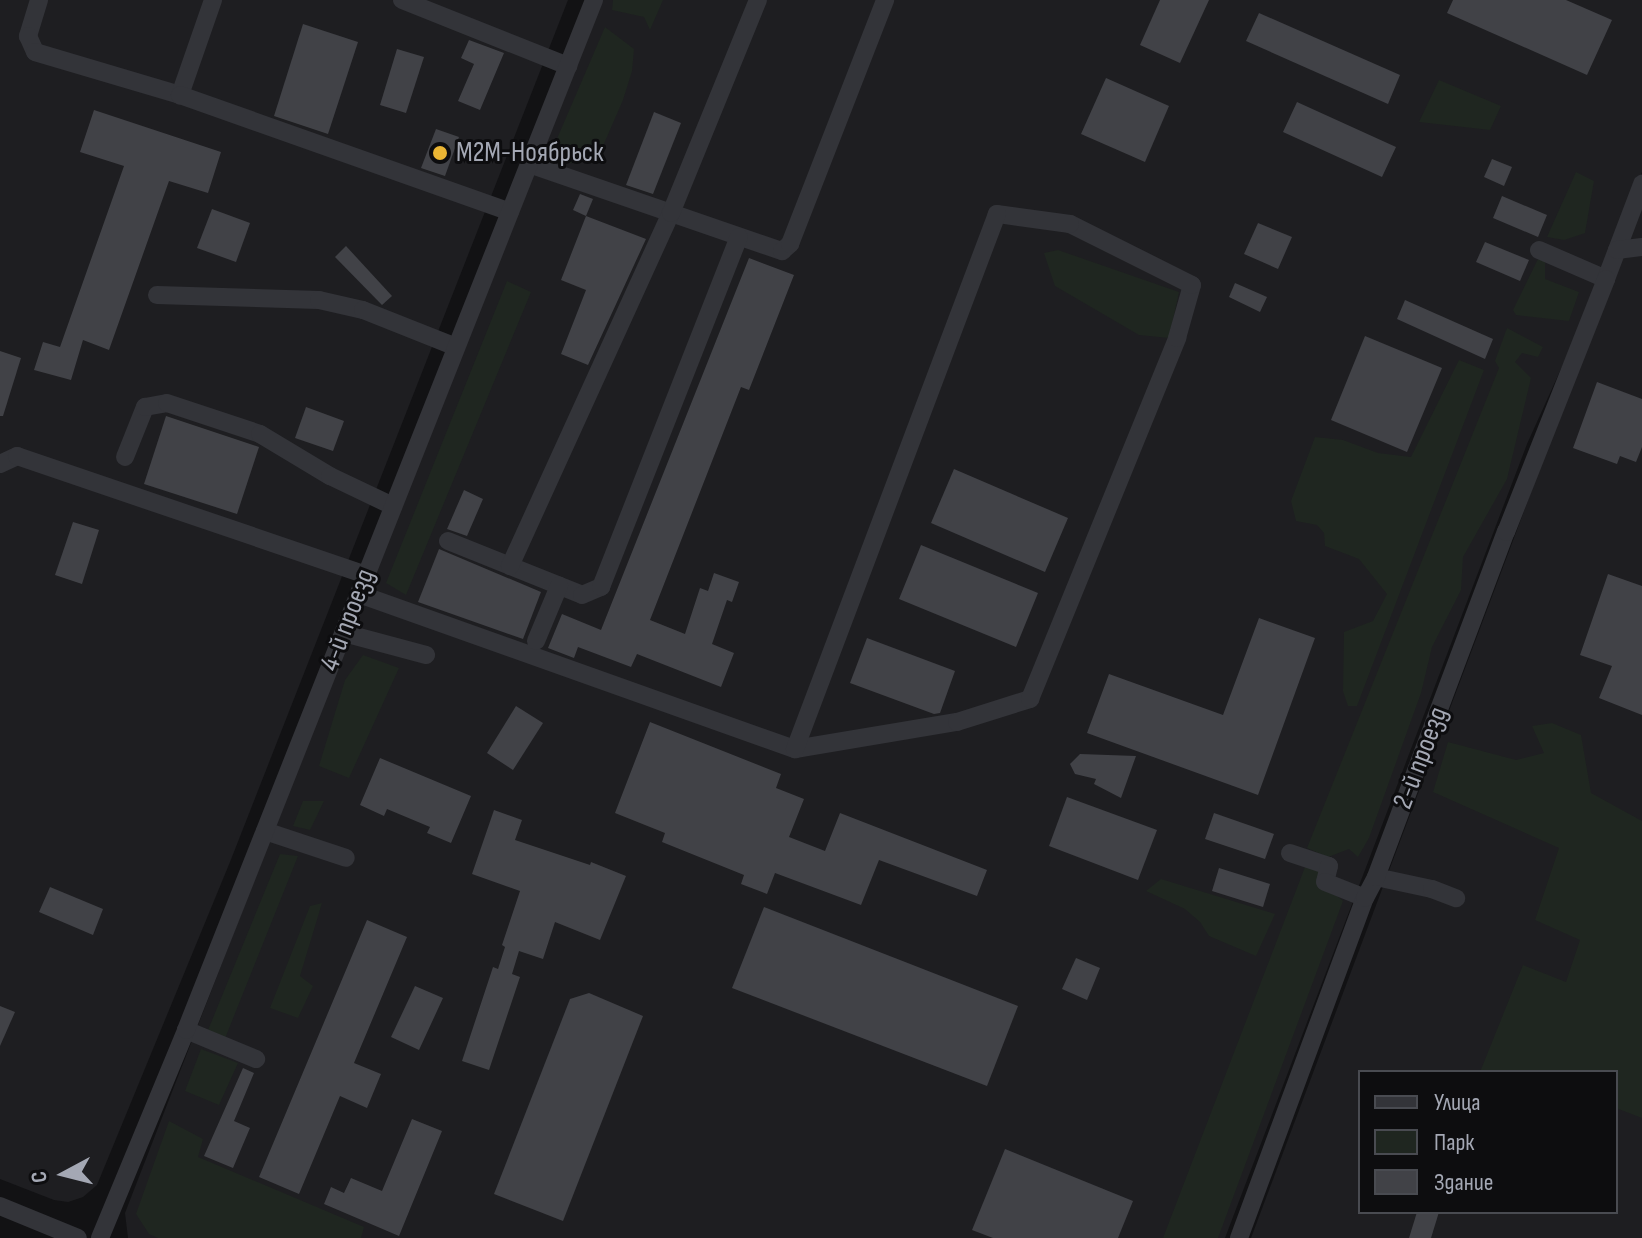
<!DOCTYPE html>
<meta charset="utf-8">
<style>
body{margin:0}
#map{position:relative;width:1642px;height:1238px;overflow:hidden;background:#121214;font-family:"Sofia Sans Condensed",sans-serif}
div>[style]{position:absolute}
.built>*{inset:0;background:#1e1e21}
.green>*{inset:0;background:#1f2620}
.building>*{inset:0;background:#414247}
.minor>*{height:18px;margin:-9px;padding:0 9px;transform-origin:9px;border-radius:9px;background:#333439}
.dots>*{width:22px;height:22px;translate:-50% -50%;box-sizing:border-box;border:4px solid #0d0d0f;border-radius:50%}
span{translate:-50% -50%;white-space:nowrap;text-align:center;line-height:1.15;-webkit-text-stroke:6px #0d0d0f;paint-order:stroke}
.poi-label{font-size:28px;color:#a4a8b4}
.left{translate:0 -50%;text-align:left}
.street-label{font-size:28px;color:#a4a8b4}
.legend{position:absolute;left:1358px;top:1070px;width:260px;height:144px;box-sizing:border-box;background:#0d0d0f;border:2px solid #494b51;margin:0;padding:10px 14px;list-style:none;font-size:24px;color:#a4a8b4}
.legend li{display:flex;align-items:center;gap:16px;height:40px}
.legend b{width:40px;border:2px solid #494b51}
.north{position:absolute;left:24px;top:1134px;width:80px;height:80px;-webkit-text-stroke:6px #0d0d0f;paint-order:stroke;rotate:263deg;font-size:22px;font-weight:700;line-height:32px;text-align:center;color:#a4a8b4}
.north::after{content:'';display:block;margin:auto;width:28px;height:36px;background:#a4a8b4;clip-path:polygon(50% 0,100% 100%,50% 72%,0 100%)}
</style>
<div id="map">
<div class="built">
<i style="clip-path:polygon(0 0,568px 0,230px 862px,97px 1185px,83px 1197px,68px 1202px,54px 1200px,0 1179px)"></i>
<i style="clip-path:polygon(596px 0,1642px 0,1642px 172px,1598px 287px,1527px 444px,1225px 1238px,128px 1238px,125px 1213px)"></i>
<i style="clip-path:polygon(evenodd,1642px 193px,1642px 1238px,1251px 1238px,1517px 530px,1642px 193px,1360px 1072px,1616px 1072px,1616px 1212px,1360px 1212px,1360px 1072px)"></i>
</div>
<div class="green">
<i style="clip-path:polygon(613px 0,663px 0,650px 30px,644px 17px,612px 10px)"></i>
<i style="clip-path:polygon(605px 27px,634px 49px,632px 71px,623px 100px,603px 146px,584px 154px,577px 164px,552px 159px,553px 148px)"></i>
<i style="clip-path:polygon(1439px 80px,1501px 106px,1490px 130px,1419px 122px)"></i>
<i style="clip-path:polygon(1576px 172px,1594px 181px,1585px 233px,1564px 240px,1547px 237px)"></i>
<i style="clip-path:polygon(1058px 250px,1179px 292px,1169px 338px,1139px 335px,1055px 286px,1044px 253px)"></i>
<i style="clip-path:polygon(1538px 259px,1545px 261px,1545px 279px,1579px 292px,1569px 321px,1516px 315px,1513px 310px)"></i>
<i style="clip-path:polygon(507px 281px,531px 292px,406px 595px,386px 583px)"></i>
<i style="clip-path:polygon(1507px 328px,1543px 347px,1538px 357px,1522px 353px,1515px 362px,1531px 378px,1507px 479px,1463px 557px,1461px 590px,1432px 647px,1421px 693px,1369px 838px,1358px 857px,1349px 849px,1328px 857px,1307px 848px,1499px 368px,1495px 361px)"></i>
<i style="clip-path:polygon(1459px 360px,1484px 370px,1357px 706px,1348px 706px,1343px 691px,1344px 632px,1373px 621px,1387px 594px,1359px 559px,1325px 546px,1324px 533px,1317px 525px,1296px 521px,1291px 501px,1315px 437px,1343px 440px,1378px 453px,1411px 457px)"></i>
<i style="clip-path:polygon(363px 655px,399px 668px,349px 778px,319px 766px,345px 680px)"></i>
<i style="clip-path:polygon(1552px 723px,1581px 735px,1591px 793px,1642px 821px,1642px 1118px,1616px 1108px,1616px 1072px,1480px 1072px,1523px 965px,1566px 982px,1580px 940px,1535px 920px,1559px 848px,1433px 792px,1448px 742px,1516px 760px,1544px 753px,1532px 726px)"></i>
<i style="clip-path:polygon(303px 801px,324px 801px,310px 830px,293px 826px)"></i>
<i style="clip-path:polygon(280px 854px,298px 856px,224px 1041px,206px 1035px)"></i>
<i style="clip-path:polygon(1305px 867px,1321px 870px,1330px 890px,1343px 901px,1218px 1238px,1163px 1238px)"></i>
<i style="clip-path:polygon(1161px 879px,1275px 914px,1256px 956px,1209px 936px,1200px 922px,1185px 909px,1146px 891px)"></i>
<i style="clip-path:polygon(322px 903px,300px 976px,313px 986px,298px 1018px,270px 1008px,310px 906px)"></i>
<i style="clip-path:polygon(201px 1049px,238px 1063px,219px 1105px,185px 1091px)"></i>
<i style="clip-path:polygon(169px 1121px,203px 1139px,198px 1157px,364px 1227px,361px 1238px,158px 1238px,149px 1234px,136px 1214px)"></i>
</div>
<div class="building">
<i style="clip-path:polygon(1160px 0,1209px 0,1180px 63px,1140px 45px)"></i>
<i style="clip-path:polygon(1453px 0,1566px 0,1612px 20px,1587px 75px,1447px 13px)"></i>
<i style="clip-path:polygon(1259px 13px,1400px 75px,1388px 104px,1246px 41px)"></i>
<i style="clip-path:polygon(303px 24px,358px 42px,328px 134px,274px 116px)"></i>
<i style="clip-path:polygon(469px 40px,504px 53px,480px 110px,458px 101px,474px 64px,461px 58px)"></i>
<i style="clip-path:polygon(397px 49px,424px 57px,406px 113px,380px 105px)"></i>
<i style="clip-path:polygon(1106px 78px,1169px 106px,1145px 162px,1081px 134px)"></i>
<i style="clip-path:polygon(1297px 102px,1396px 147px,1382px 177px,1283px 132px)"></i>
<i style="clip-path:polygon(94px 110px,221px 152px,208px 193px,169px 181px,109px 350px,83px 340px,71px 380px,34px 370px,43px 342px,60px 347px,124px 166px,80px 152px)"></i>
<i style="clip-path:polygon(654px 112px,681px 123px,653px 194px,626px 185px)"></i>
<i style="clip-path:polygon(436px 129px,459px 137px,445px 176px,421px 168px)"></i>
<i style="clip-path:polygon(1492px 159px,1512px 167px,1504px 186px,1484px 177px)"></i>
<i style="clip-path:polygon(580px 194px,593px 199px,586px 216px,573px 210px)"></i>
<i style="clip-path:polygon(1502px 196px,1547px 215px,1538px 237px,1493px 218px)"></i>
<i style="clip-path:polygon(212px 209px,250px 223px,236px 262px,197px 248px)"></i>
<i style="clip-path:polygon(586px 216px,646px 239px,588px 365px,561px 354px,586px 290px,561px 280px)"></i>
<i style="clip-path:polygon(1258px 223px,1292px 237px,1278px 269px,1244px 254px)"></i>
<i style="clip-path:polygon(1485px 242px,1529px 260px,1520px 281px,1476px 262px)"></i>
<i style="clip-path:polygon(346px 246px,392px 296px,382px 305px,335px 257px)"></i>
<i style="clip-path:polygon(749px 258px,794px 275px,749px 390px,741px 387px,650px 620px,685px 634px,700px 588px,708px 591px,714px 573px,739px 582px,732px 602px,727px 600px,712px 644px,734px 653px,721px 687px,637px 654px,631px 667px,578px 647px,574px 658px,548px 648px,562px 614px,601px 630px)"></i>
<i style="clip-path:polygon(1235px 283px,1267px 297px,1260px 312px,1229px 297px)"></i>
<i style="clip-path:polygon(1405px 300px,1493px 339px,1485px 359px,1397px 319px)"></i>
<i style="clip-path:polygon(1365px 336px,1442px 368px,1407px 452px,1331px 420px)"></i>
<i style="clip-path:polygon(0 351px,21px 358px,3px 416px,0 416px)"></i>
<i style="clip-path:polygon(1597px 382px,1642px 399px,1642px 447px,1636px 462px,1620px 456px,1617px 464px,1573px 448px)"></i>
<i style="clip-path:polygon(306px 407px,344px 421px,333px 451px,295px 438px)"></i>
<i style="clip-path:polygon(166px 416px,259px 447px,237px 514px,144px 484px)"></i>
<i style="clip-path:polygon(954px 469px,1068px 518px,1045px 572px,931px 523px)"></i>
<i style="clip-path:polygon(464px 490px,483px 499px,467px 536px,447px 529px)"></i>
<i style="clip-path:polygon(73px 522px,99px 530px,82px 584px,55px 575px)"></i>
<i style="clip-path:polygon(921px 545px,1038px 593px,1016px 647px,899px 599px)"></i>
<i style="clip-path:polygon(439px 549px,541px 592px,523px 639px,418px 602px)"></i>
<i style="clip-path:polygon(1608px 574px,1642px 586px,1642px 715px,1599px 698px,1612px 666px,1580px 655px)"></i>
<i style="clip-path:polygon(1259px 618px,1315px 638px,1258px 795px,1087px 733px,1109px 674px,1223px 715px)"></i>
<i style="clip-path:polygon(867px 638px,955px 671px,940px 713px,934px 714px,850px 683px)"></i>
<i style="clip-path:polygon(516px 706px,543px 723px,513px 770px,487px 753px)"></i>
<i style="clip-path:polygon(650px 722px,781px 774px,776px 788px,804px 799px,789px 837px,825px 851px,840px 813px,987px 870px,977px 896px,879px 860px,861px 905px,775px 873px,767px 894px,741px 884px,744px 875px,662px 842px,665px 833px,615px 813px)"></i>
<i style="clip-path:polygon(1080px 754px,1136px 756px,1121px 798px,1094px 784px,1096px 779px,1075px 774px,1070px 764px)"></i>
<i style="clip-path:polygon(380px 758px,471px 796px,451px 843px,427px 833px,430px 827px,387px 809px,384px 816px,360px 805px)"></i>
<i style="clip-path:polygon(1067px 797px,1157px 830px,1138px 880px,1049px 846px)"></i>
<i style="clip-path:polygon(494px 810px,522px 820px,515px 840px,590px 865px,591px 862px,626px 876px,600px 940px,555px 922px,543px 959px,519px 951px,512px 974px,520px 977px,489px 1070px,462px 1061px,493px 967px,498px 969px,505px 947px,502px 945px,520px 891px,472px 874px)"></i>
<i style="clip-path:polygon(1214px 813px,1274px 834px,1265px 859px,1205px 839px)"></i>
<i style="clip-path:polygon(1219px 868px,1270px 884px,1263px 907px,1212px 891px)"></i>
<i style="clip-path:polygon(50px 887px,103px 909px,93px 935px,39px 912px)"></i>
<i style="clip-path:polygon(764px 907px,1018px 1006px,987px 1086px,732px 988px)"></i>
<i style="clip-path:polygon(367px 920px,407px 937px,354px 1063px,381px 1074px,367px 1108px,340px 1096px,299px 1194px,259px 1177px)"></i>
<i style="clip-path:polygon(1076px 958px,1100px 968px,1087px 1000px,1062px 989px)"></i>
<i style="clip-path:polygon(415px 986px,443px 998px,419px 1050px,391px 1037px)"></i>
<i style="clip-path:polygon(589px 993px,643px 1016px,563px 1221px,494px 1194px,570px 999px)"></i>
<i style="clip-path:polygon(0 1006px,15px 1012px,0 1046px)"></i>
<i style="clip-path:polygon(243px 1068px,254px 1073px,234px 1121px,250px 1128px,233px 1168px,204px 1156px)"></i>
<i style="clip-path:polygon(412px 1119px,442px 1131px,399px 1236px,324px 1204px,331px 1187px,344px 1193px,351px 1178px,382px 1191px)"></i>
<i style="clip-path:polygon(1005px 1149px,1133px 1201px,1118px 1238px,993px 1238px,972px 1230px)"></i>
<i style="clip-path:polygon(1417px 1212px,1439px 1212px,1431px 1238px,1409px 1238px)"></i>
</div>
<div class="minor">
<i style="left:39px;top:0;width:38px;rotate:107deg"></i>
<i style="left:28px;top:36px;width:17px;rotate:66deg"></i>
<i style="left:35px;top:52px;width:151px;rotate:16.5deg"></i>
<i style="left:213px;top:0;width:101px;rotate:109.2deg"></i>
<i style="left:180px;top:95px;width:350px;rotate:19.5deg"></i>
<i style="left:402px;top:0;width:179px;rotate:21.7deg"></i>
<i style="left:529px;top:164px;width:268px;rotate:19deg"></i>
<i style="left:782px;top:251px;width:11px;rotate:-41deg"></i>
<i style="left:790px;top:244px;width:262px;rotate:-68.7deg"></i>
<i style="left:1539px;top:250px;width:73px;rotate:23.4deg"></i>
<i style="left:1606px;top:279px;width:102px;rotate:-69.2deg"></i>
<i style="left:1617px;top:250px;width:25px;rotate:-7deg"></i>
<i style="left:157px;top:295px;width:162px;rotate:1.8deg"></i>
<i style="left:319px;top:300px;width:45px;rotate:12.8deg"></i>
<i style="left:363px;top:310px;width:100px;rotate:21.7deg"></i>
<i style="left:125px;top:457px;width:54px;rotate:-68.2deg"></i>
<i style="left:145px;top:407px;width:22px;rotate:-10deg"></i>
<i style="left:167px;top:403px;width:98px;rotate:18.4deg"></i>
<i style="left:260px;top:434px;width:82px;rotate:31deg"></i>
<i style="left:330px;top:476px;width:70px;rotate:25.5deg"></i>
<i style="left:0;top:464px;width:19px;rotate:-25deg"></i>
<i style="left:17px;top:456px;width:369px;rotate:18.8deg"></i>
<i style="left:448px;top:541px;width:144px;rotate:21.9deg"></i>
<i style="left:582px;top:595px;width:21px;rotate:-23deg"></i>
<i style="left:601px;top:587px;width:376px;rotate:-68.5deg"></i>
<i style="left:510px;top:566px;width:388px;rotate:-65.5deg"></i>
<i style="left:671px;top:213px;width:230px;rotate:-67.8deg"></i>
<i style="left:359px;top:594px;width:463px;rotate:19.6deg"></i>
<i style="left:795px;top:749px;width:164px;rotate:-9.5deg"></i>
<i style="left:957px;top:722px;width:77px;rotate:-17.5deg"></i>
<i style="left:1030px;top:699px;width:390px;rotate:-67.8deg"></i>
<i style="left:1177px;top:338px;width:55px;rotate:-74.2deg"></i>
<i style="left:1192px;top:285px;width:136px;rotate:-153.4deg"></i>
<i style="left:1070px;top:224px;width:74px;rotate:-172.2deg"></i>
<i style="left:997px;top:214px;width:572px;rotate:110.69deg"></i>
<i style="left:344px;top:633px;width:85px;rotate:15deg"></i>
<i style="left:536px;top:641px;width:60px;rotate:-67.3deg"></i>
<i style="left:265px;top:831px;width:85px;rotate:18.4deg"></i>
<i style="left:1290px;top:853px;width:41px;rotate:18.4deg"></i>
<i style="left:1329px;top:866px;width:16px;rotate:104deg"></i>
<i style="left:1325px;top:882px;width:43px;rotate:21.8deg"></i>
<i style="left:1376px;top:877px;width:57px;rotate:12.1deg"></i>
<i style="left:1432px;top:889px;width:26px;rotate:21deg"></i>
<i style="left:186px;top:1030px;width:76px;rotate:22.5deg"></i>
<i style="left:0;top:1206px;width:84px;rotate:22.3deg"></i>
<i style="left:100px;top:1238px;width:225px;rotate:-67.5deg"></i>
<i style="left:186px;top:1030px;width:1108px;rotate:-68.39deg"></i>
<i style="left:1239px;top:1238px;width:363px;rotate:-69.7deg"></i>
<i style="left:1365px;top:898px;width:24px;rotate:-62deg"></i>
<i style="left:1376px;top:877px;width:369px;rotate:-69.4deg"></i>
<i style="left:1506px;top:532px;width:272px;rotate:-68.4deg"></i>
</div>
<div class="dots">
<i style="left:440px;top:153px;background:#eab534"></i>
</div>
<div class="poi-label">
<span class="left" style="left:456px;top:153px">М2М-Ноябрьск</span>
</div>
<div class="street-label">
<span style="left:348px;top:620px;rotate:-69deg">4-й проезд</span>
<span style="left:1421px;top:758px;rotate:-69deg">2-й проезд</span>
</div>
<ul class="legend">
<li><b style="height:10px;background:#333439"></b>Улица</li>
<li><b style="height:22px;background:#1f2620"></b>Парк</li>
<li><b style="height:22px;background:#414247"></b>Здание</li>
</ul>
<div class="north">С</div>
</div>
